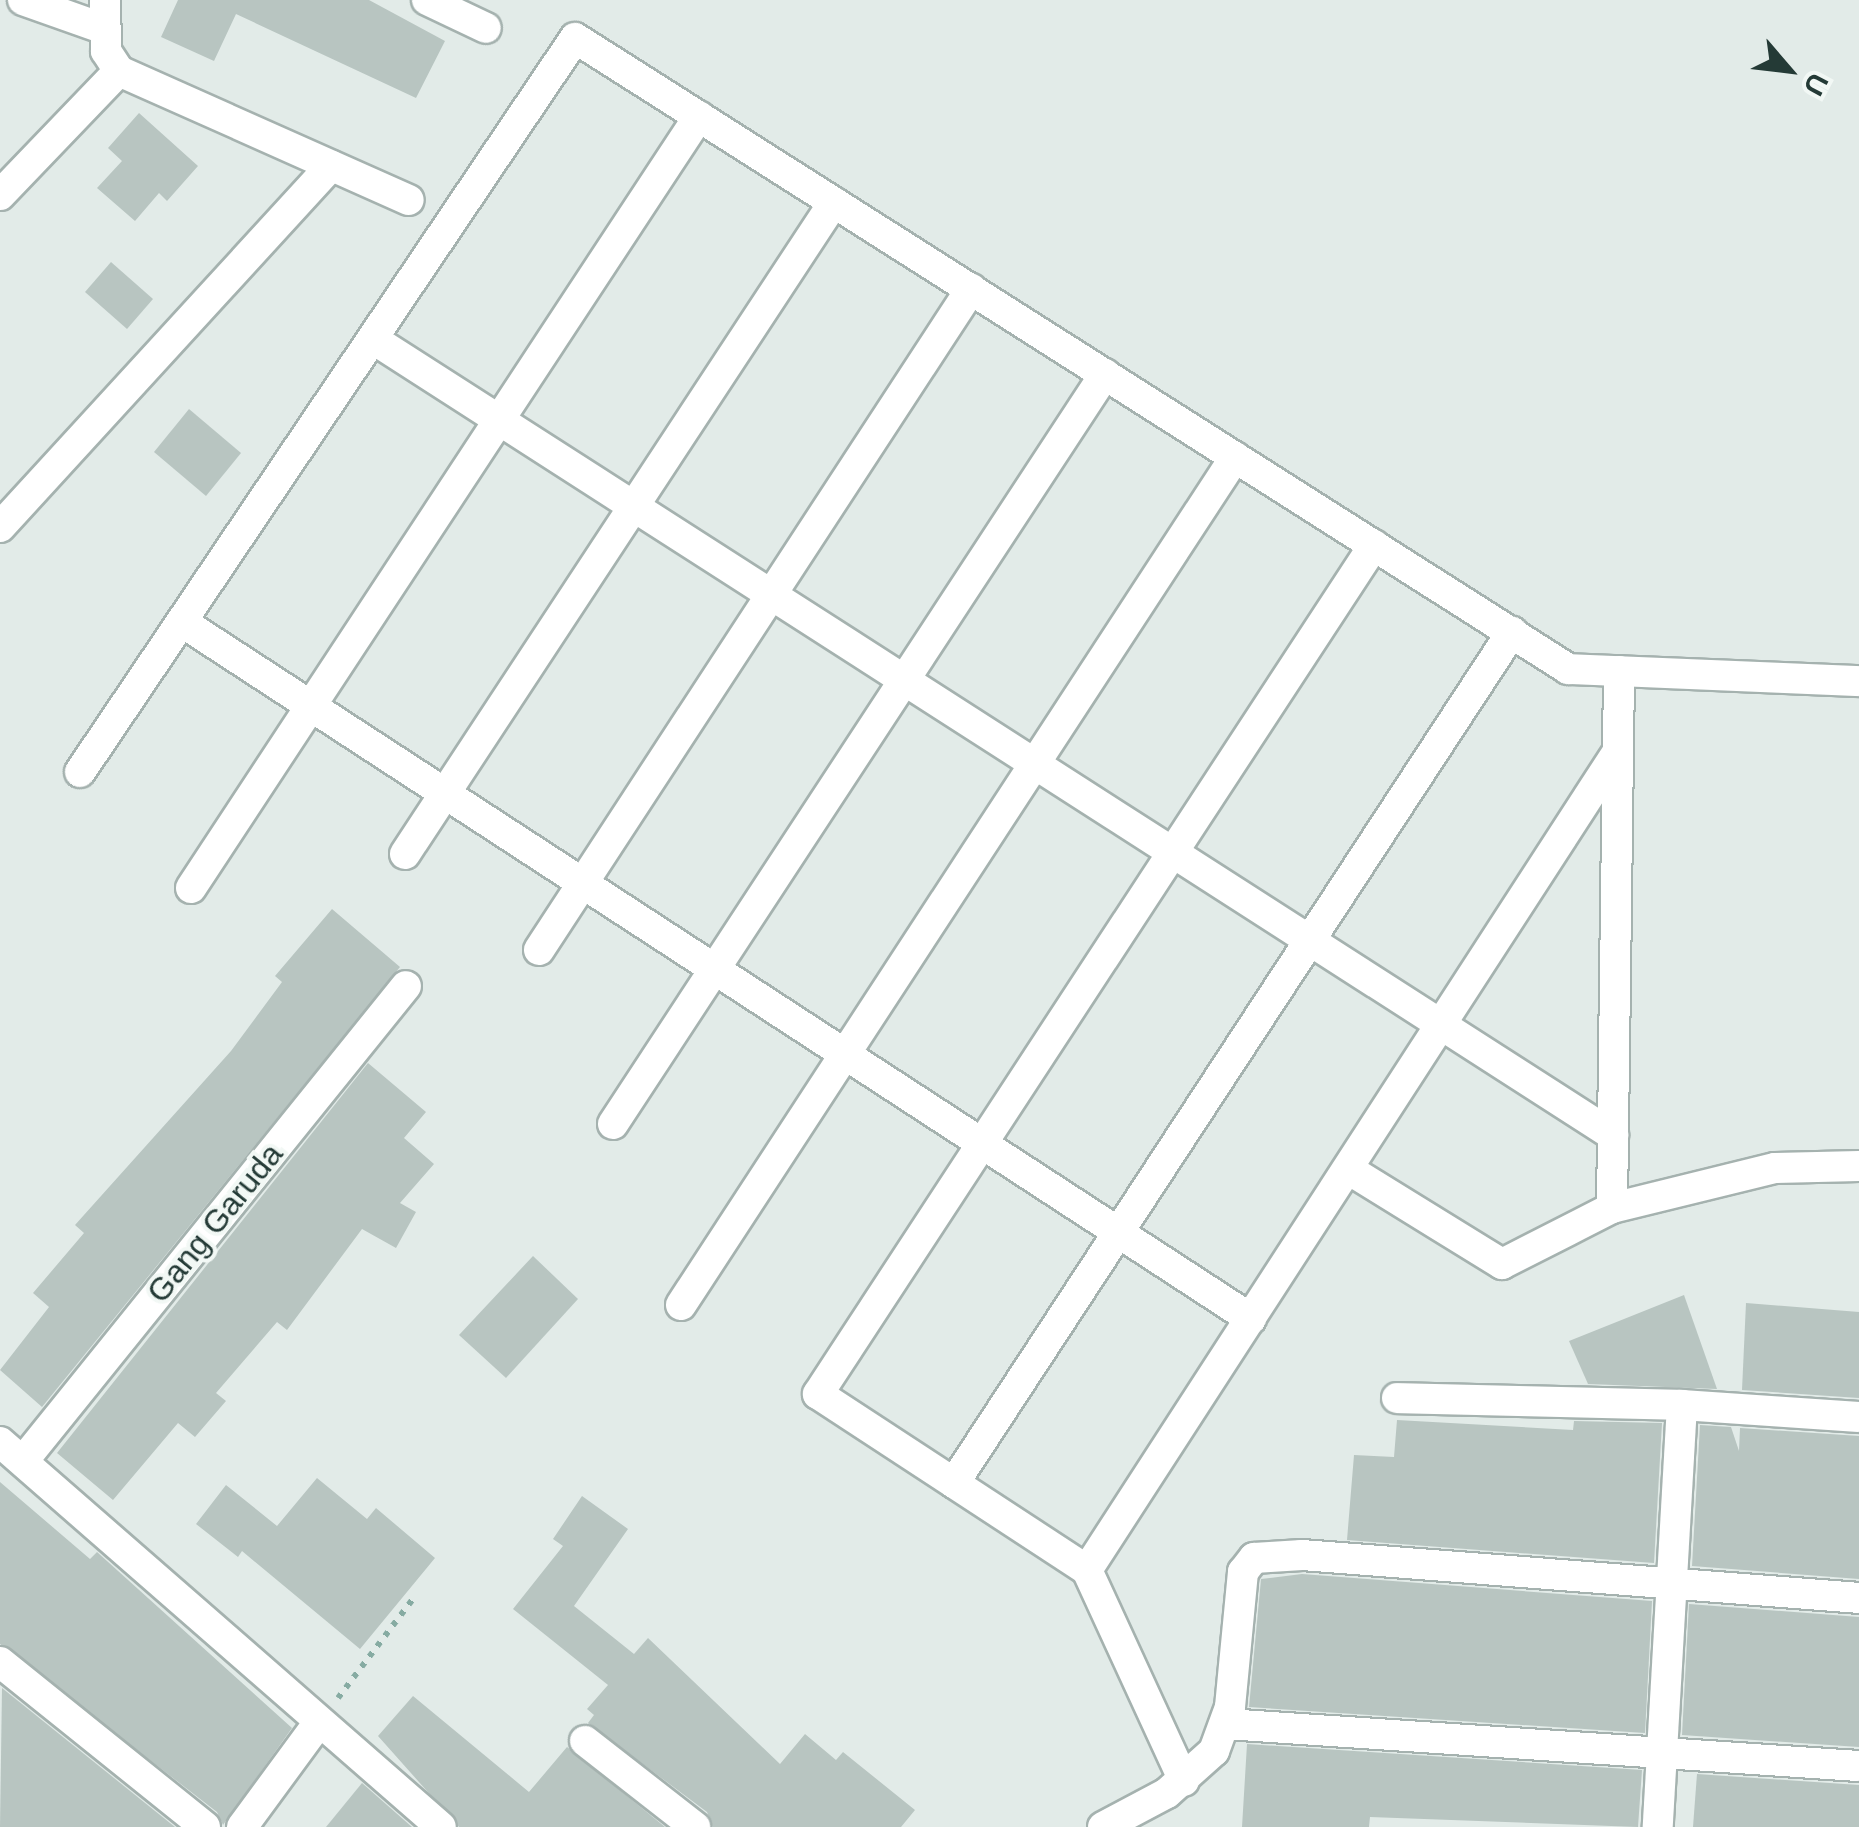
<!DOCTYPE html>
<style>
body{margin:0}
#map{position:relative;width:1859px;height:1827px;overflow:hidden;background:#e2ebe8;font-family:Helvetica,sans-serif}
div>[style]{position:absolute}
.building>*{inset:0;background:#b8c5c1}
.path>*{height:6px;margin-top:-3px;transform-origin:0;background:repeating-linear-gradient(90deg,#86aba2 0 5px,transparent 0 13px)}
.roads{filter:drop-shadow(2px 0 #a5b2af) drop-shadow(-2px 0 #a5b2af) drop-shadow(0 2px #a5b2af) drop-shadow(0 -2px #a5b2af)}
.minor>*{height:30px;margin:-15px;padding:0 15px;transform-origin:15px;border-radius:15px;background:#fff}
span{translate:-50% -50%;white-space:nowrap;text-align:center;line-height:1.15;-webkit-text-stroke:8px #f2f8f5;paint-order:stroke}
.street-label{font-size:32px;color:#243a36}
.north{position:absolute;left:1739px;top:20px;width:100px;height:100px;-webkit-text-stroke:8px #f2f8f5;paint-order:stroke;rotate:118deg;font-size:28px;font-weight:700;line-height:40px;text-align:center;color:#243a36}
.north::after{content:'';display:block;margin:auto;width:35px;height:45px;background:#243a36;clip-path:polygon(50% 0,100% 100%,50% 72%,0 100%)}
</style>
<div id="map">
<div class="building">
<i style="clip-path:polygon(178px 0,369px 0,445px 41px,416px 98px,236px 14px,214px 61px,161px 37px)"></i>
<i style="clip-path:polygon(139px 113px,198px 166px,167px 201px,159px 193px,135px 221px,97px 188px,122px 161px,108px 148px)"></i>
<i style="clip-path:polygon(111px 262px,153px 299px,127px 329px,85px 292px)"></i>
<i style="clip-path:polygon(189px 409px,241px 453px,206px 496px,154px 452px)"></i>
<i style="clip-path:polygon(332px 909px,400px 967px,42px 1407px,0 1370px,49px 1307px,33px 1293px,84px 1233px,75px 1225px,231px 1051px,282px 982px,275px 976px)"></i>
<i style="clip-path:polygon(368px 1063px,426px 1112px,404px 1138px,434px 1164px,400px 1203px,416px 1212px,396px 1248px,362px 1229px,287px 1330px,277px 1322px,216px 1393px,226px 1401px,195px 1437px,178px 1423px,113px 1500px,57px 1453px)"></i>
<i style="clip-path:polygon(533px 1256px,578px 1299px,506px 1378px,459px 1335px)"></i>
<i style="clip-path:polygon(1684px 1295px,1717px 1389px,1588px 1384px,1569px 1341px)"></i>
<i style="clip-path:polygon(1746px 1303px,1859px 1312px,1859px 1398px,1742px 1390px)"></i>
<i style="clip-path:polygon(1397px 1420px,1573px 1430px,1574px 1421px,1662px 1423px,1654px 1563px,1347px 1540px,1354px 1455px,1394px 1457px)"></i>
<i style="clip-path:polygon(1700px 1425px,1731px 1427px,1739px 1451px,1740px 1428px,1859px 1436px,1859px 1579px,1692px 1566px)"></i>
<i style="clip-path:polygon(317px 1478px,367px 1519px,376px 1508px,435px 1558px,360px 1649px,242px 1551px,238px 1557px,196px 1524px,226px 1485px,277px 1526px)"></i>
<i style="clip-path:polygon(0 1482px,90px 1559px,97px 1552px,292px 1728px,223px 1825px,217px 1812px,0 1644px)"></i>
<i style="clip-path:polygon(582px 1496px,628px 1529px,574px 1606px,634px 1654px,648px 1638px,780px 1764px,805px 1734px,836px 1760px,843px 1752px,915px 1810px,901px 1827px,713px 1827px,707px 1812px,588px 1723px,594px 1715px,587px 1709px,608px 1685px,513px 1609px,563px 1546px,553px 1539px)"></i>
<i style="clip-path:polygon(1302px 1574px,1652px 1601px,1645px 1733px,1249px 1707px,1261px 1579px)"></i>
<i style="clip-path:polygon(1689px 1604px,1859px 1617px,1859px 1747px,1682px 1735px)"></i>
<i style="clip-path:polygon(2px 1688px,175px 1827px,0 1827px)"></i>
<i style="clip-path:polygon(413px 1696px,529px 1792px,567px 1747px,665px 1827px,459px 1827px,378px 1736px)"></i>
<i style="clip-path:polygon(1247px 1744px,1642px 1770px,1638px 1827px,1370px 1817px,1369px 1827px,1242px 1827px)"></i>
<i style="clip-path:polygon(1697px 1774px,1859px 1785px,1859px 1827px,1693px 1827px)"></i>
<i style="clip-path:polygon(362px 1783px,412px 1827px,326px 1827px)"></i>
</div>
<div class="path">
<i style="left:338px;top:1698px;width:124px;rotate:-52.9deg"></i>
</div>
<div class="roads">
<div class="minor">
<i style="left:23px;top:0;width:84px;rotate:19.5deg"></i>
<i style="left:427px;top:0;width:65px;rotate:25.4deg"></i>
<i style="left:119px;top:71px;width:317px;rotate:24deg"></i>
<i style="left:0;top:195px;width:172px;rotate:-46.2deg"></i>
<i style="left:119px;top:71px;width:24px;rotate:-123deg"></i>
<i style="left:106px;top:51px;width:51px;rotate:-91.1deg"></i>
<i style="left:373px;top:339px;width:1474px;rotate:32.7deg"></i>
<i style="left:0;top:527px;width:490px;rotate:-47.5deg"></i>
<i style="left:1374px;top:545px;width:1015px;rotate:123.22deg"></i>
<i style="left:818px;top:1394px;width:321px;rotate:33.2deg"></i>
<i style="left:1087px;top:1570px;width:976px;rotate:-57.04deg"></i>
<i style="left:182px;top:622px;width:1276px;rotate:33.1deg"></i>
<i style="left:80px;top:772px;width:885px;rotate:-56deg"></i>
<i style="left:575px;top:38px;width:1177px;rotate:32.43deg"></i>
<i style="left:1568px;top:669px;width:291px;rotate:2.4deg"></i>
<i style="left:405px;top:854px;width:780px;rotate:-56.66deg"></i>
<i style="left:191px;top:888px;width:924px;rotate:-56.65deg"></i>
<i style="left:539px;top:950px;width:790px;rotate:-56.83deg"></i>
<i style="left:613px;top:1124px;width:897px;rotate:-56.74deg"></i>
<i style="left:1348px;top:1169px;width:181px;rotate:31.7deg"></i>
<i style="left:1502px;top:1264px;width:123px;rotate:-27deg"></i>
<i style="left:1612px;top:1208px;width:168px;rotate:-13.8deg"></i>
<i style="left:1775px;top:1168px;width:84px;rotate:-1.4deg"></i>
<i style="left:1612px;top:1208px;width:537px;rotate:-89.25deg"></i>
<i style="left:681px;top:1305px;width:1013px;rotate:-56.84deg"></i>
<i style="left:1397px;top:1398px;width:285px;rotate:1.4deg"></i>
<i style="left:1682px;top:1405px;width:423px;rotate:93.3deg"></i>
<i style="left:1682px;top:1405px;width:177px;rotate:3.9deg"></i>
<i style="left:0;top:1442px;width:585px;rotate:41.12deg"></i>
<i style="left:23px;top:1461px;width:610px;rotate:-51.12deg"></i>
<i style="left:954px;top:1483px;width:1018px;rotate:-56.75deg"></i>
<i style="left:1087px;top:1570px;width:232px;rotate:65.3deg"></i>
<i style="left:0;top:1662px;width:263px;rotate:38.8deg"></i>
<i style="left:1226px;top:1724px;width:634px;rotate:3.8deg"></i>
<i style="left:585px;top:1741px;width:140px;rotate:38deg"></i>
<i style="left:242px;top:1827px;width:127px;rotate:-53.7deg"></i>
<i style="left:1103px;top:1827px;width:72px;rotate:-28deg"></i>
<i style="left:1167px;top:1793px;width:63px;rotate:-41.8deg"></i>
<i style="left:1214px;top:1751px;width:47px;rotate:-70deg"></i>
<i style="left:1230px;top:1707px;width:136px;rotate:-84.5deg"></i>
<i style="left:1243px;top:1572px;width:18px;rotate:-52deg"></i>
<i style="left:1254px;top:1558px;width:48px;rotate:-3.6deg"></i>
<i style="left:1302px;top:1555px;width:559px;rotate:4.41deg"></i>
</div>
</div>
<div class="street-label">
<span style="left:215px;top:1223px;rotate:-51deg">Gang Garuda</span>
</div>
<div class="north">U</div>
</div>
